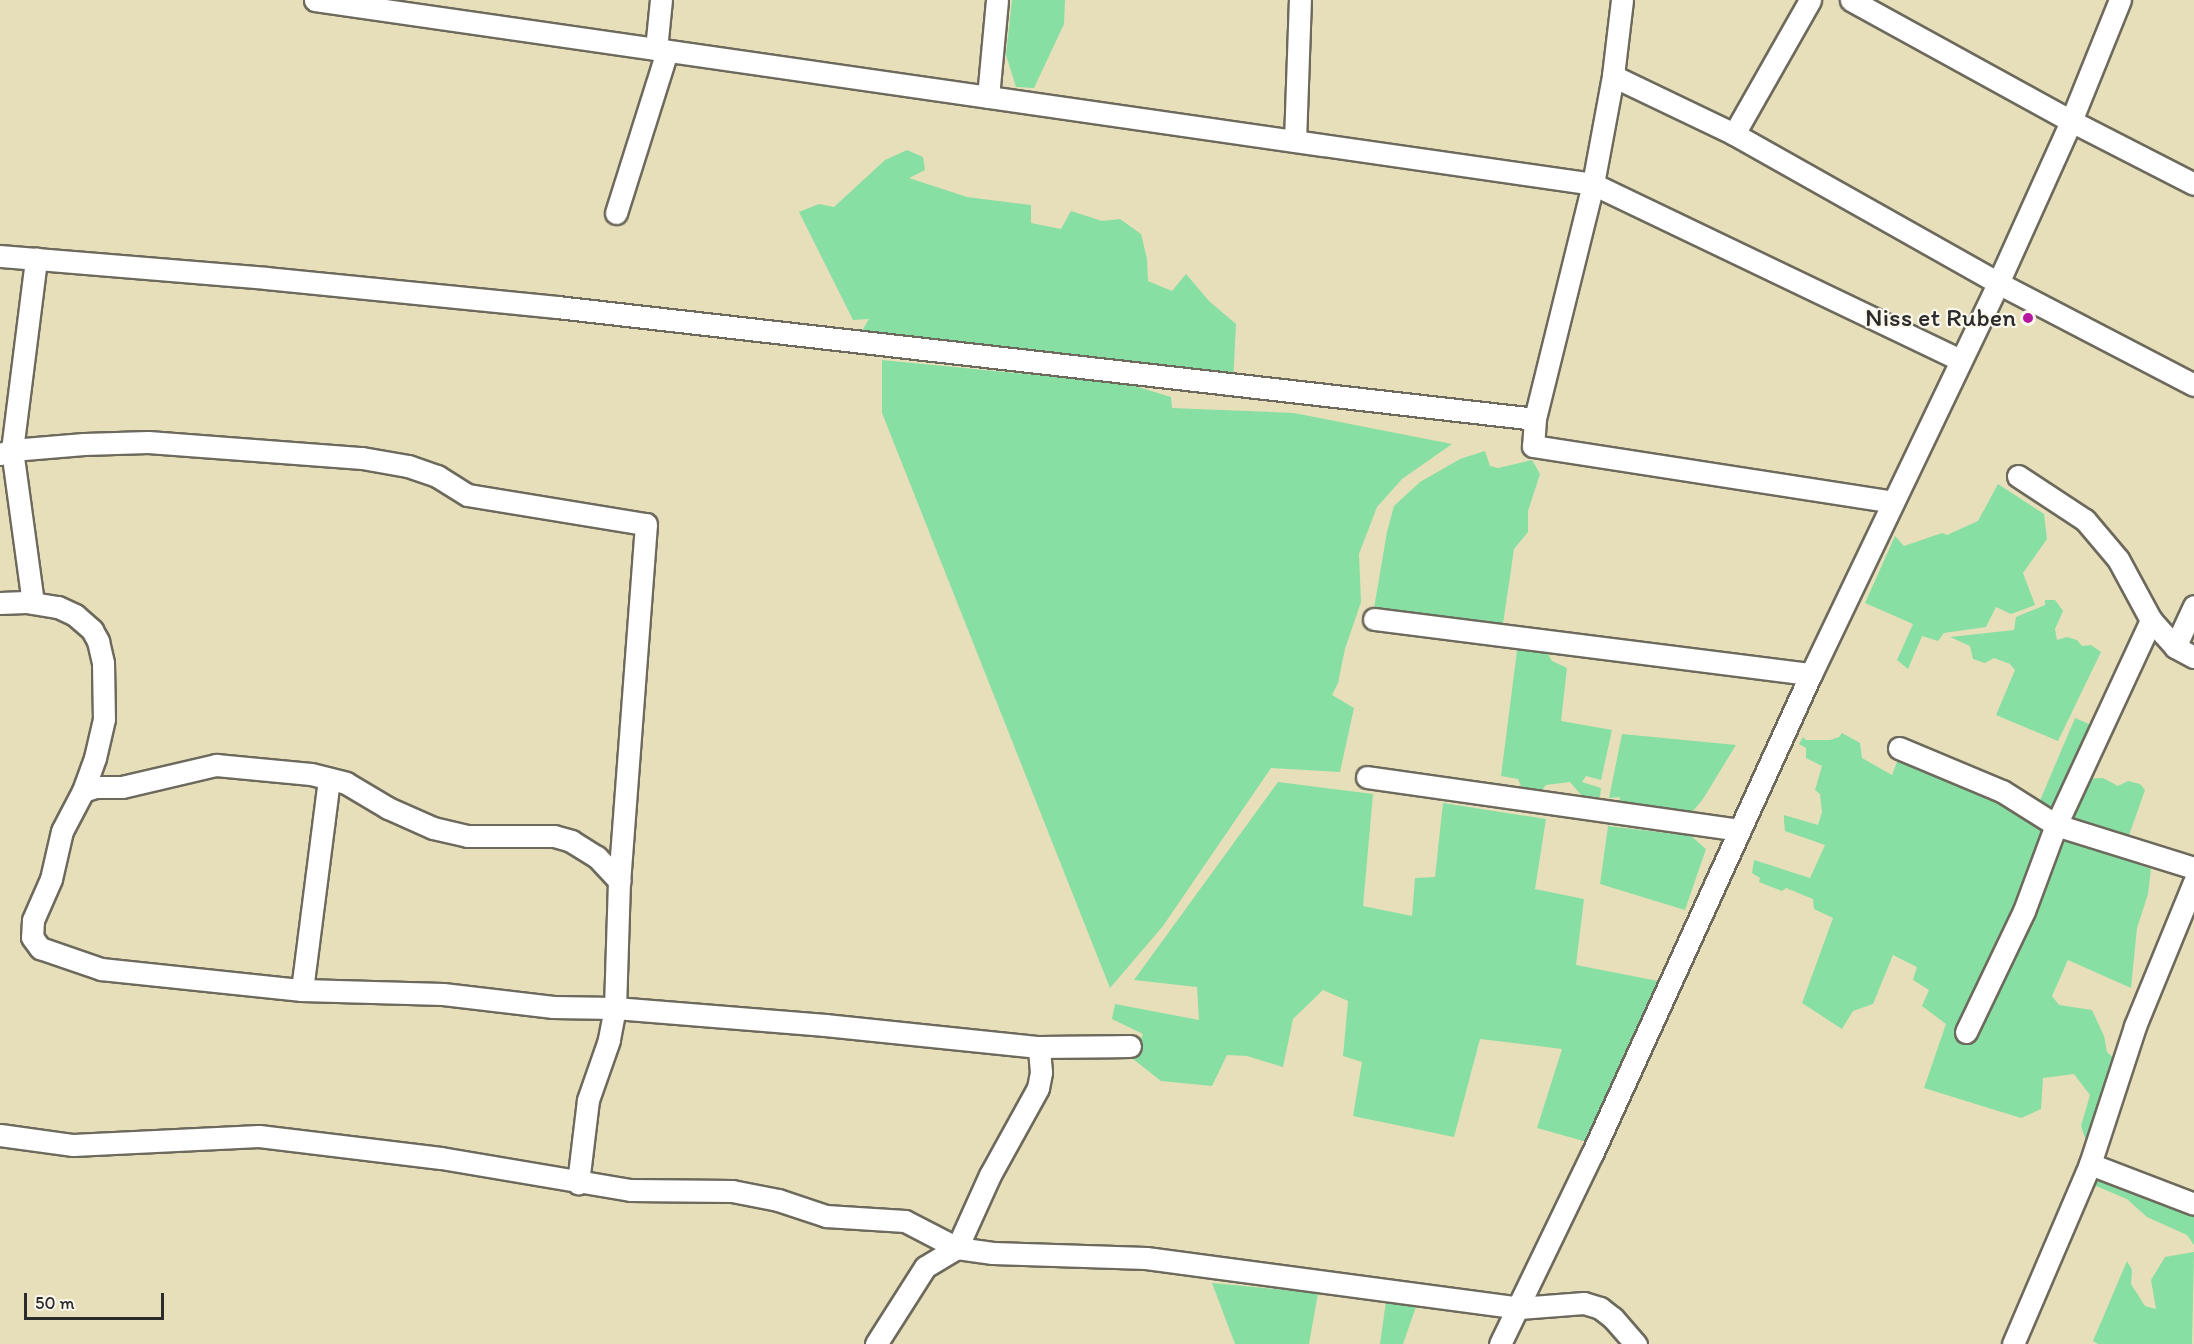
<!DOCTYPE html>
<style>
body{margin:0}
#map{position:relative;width:2194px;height:1344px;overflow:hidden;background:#e7dfba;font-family:Itim,sans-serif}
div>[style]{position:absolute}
.green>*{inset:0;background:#88dfa3}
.roads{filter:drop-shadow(2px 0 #6d6a5d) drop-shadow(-2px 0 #6d6a5d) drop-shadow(0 2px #6d6a5d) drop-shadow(0 -2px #6d6a5d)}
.street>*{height:21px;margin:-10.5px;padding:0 10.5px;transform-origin:10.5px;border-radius:10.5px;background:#fff}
.dots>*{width:16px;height:16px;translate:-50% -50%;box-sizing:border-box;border:3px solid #fbf7ec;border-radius:50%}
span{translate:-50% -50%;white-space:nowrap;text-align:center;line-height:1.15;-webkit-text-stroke:4.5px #fbf7ec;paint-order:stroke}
.poi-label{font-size:26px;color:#2b2b2b}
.right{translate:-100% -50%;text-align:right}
.scale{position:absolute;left:24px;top:1293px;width:140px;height:27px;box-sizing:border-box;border:3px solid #2b2b2b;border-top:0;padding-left:8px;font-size:18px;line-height:21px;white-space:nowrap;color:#2b2b2b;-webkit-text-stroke:4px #fbf7ec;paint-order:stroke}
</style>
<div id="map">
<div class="green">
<i style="clip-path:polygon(1012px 0,1065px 0,1064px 24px,1034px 88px,1016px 87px,1006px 55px)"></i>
<i style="clip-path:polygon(907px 150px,923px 157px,925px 170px,909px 178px,967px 197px,1031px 205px,1031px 223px,1061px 229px,1071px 211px,1102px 221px,1120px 219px,1141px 234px,1147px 259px,1148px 281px,1172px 291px,1186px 274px,1209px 301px,1236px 324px,1233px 384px,854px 344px,869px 319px,853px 320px,799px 212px,819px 204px,834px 207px,885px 160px)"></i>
<i style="clip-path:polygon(882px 360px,1128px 384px,1171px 397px,1172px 408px,1294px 413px,1452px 444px,1402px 479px,1377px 507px,1359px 554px,1361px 602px,1345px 649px,1338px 683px,1332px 695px,1354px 708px,1340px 772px,1271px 768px,1163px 926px,1110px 988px,882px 413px)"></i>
<i style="clip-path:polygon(1485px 451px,1490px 466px,1498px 468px,1532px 460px,1540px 474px,1528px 511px,1528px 532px,1514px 549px,1503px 624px,1374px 608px,1387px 532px,1394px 506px,1420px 482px,1460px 459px)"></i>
<i style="clip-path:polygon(1998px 484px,2044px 514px,2047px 539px,2023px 573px,2035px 605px,2011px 614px,1996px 607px,1986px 627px,1944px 633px,1938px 641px,1922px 636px,1908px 669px,1897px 660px,1913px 624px,1865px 603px,1895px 536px,1904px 546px,1942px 533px,1947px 535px,1978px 521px)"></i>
<i style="clip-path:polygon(2045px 600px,2055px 600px,2063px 611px,2055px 629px,2057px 640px,2067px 637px,2077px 640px,2082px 646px,2091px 645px,2101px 652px,2058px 741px,1996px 715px,2015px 670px,2010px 664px,1994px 658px,1985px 663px,1973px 659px,1970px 646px,1950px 637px,2014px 630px,2016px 617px,2045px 605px)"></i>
<i style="clip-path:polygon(1518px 643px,1543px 645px,1552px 661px,1567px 668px,1561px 721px,1612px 730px,1601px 780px,1586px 776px,1582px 782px,1601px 788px,1600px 797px,1582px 796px,1570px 782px,1546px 785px,1538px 795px,1525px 795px,1518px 779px,1501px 776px)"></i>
<i style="clip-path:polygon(2075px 718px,2096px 727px,2084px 779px,2103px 778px,2118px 786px,2128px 781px,2140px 784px,2145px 790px,2127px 841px,2090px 830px,2039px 803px)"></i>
<i style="clip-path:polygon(1842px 733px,1860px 743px,1862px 758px,1892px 775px,1899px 757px,1920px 771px,2003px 799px,2034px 826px,2151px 869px,2148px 894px,2137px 928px,2131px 988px,2068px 960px,2052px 996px,2059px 1005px,2092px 1010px,2104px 1036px,2107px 1052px,2117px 1061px,2088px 1147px,2081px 1126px,2090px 1095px,2074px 1074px,2043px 1078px,2041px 1109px,2021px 1118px,1924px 1088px,1946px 1024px,1922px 1006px,1929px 990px,1913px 980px,1917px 967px,1893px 955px,1873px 1004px,1853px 1011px,1842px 1029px,1802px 1003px,1833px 918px,1814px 909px,1813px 899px,1786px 888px,1782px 891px,1759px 882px,1760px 878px,1752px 873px,1754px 860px,1810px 878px,1825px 845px,1785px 831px,1784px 821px,1784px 815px,1818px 825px,1822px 812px,1820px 794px,1815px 790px,1822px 766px,1806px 758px,1806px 748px,1799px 744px,1803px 737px,1806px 740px,1830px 740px,1839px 737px)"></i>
<i style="clip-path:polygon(1622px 734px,1736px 745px,1703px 799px,1693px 811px,1619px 809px,1620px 797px,1609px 798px)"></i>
<i style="clip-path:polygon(1278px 782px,1373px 794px,1363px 906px,1412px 916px,1415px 878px,1435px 877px,1443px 803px,1546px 819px,1535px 889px,1584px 899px,1576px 965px,1658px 981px,1587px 1142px,1537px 1128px,1562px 1049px,1480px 1039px,1454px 1137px,1353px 1116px,1362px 1062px,1343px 1056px,1348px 1001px,1323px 990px,1293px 1019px,1283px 1067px,1247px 1056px,1227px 1055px,1212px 1086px,1161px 1081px,1133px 1059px,1143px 1034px,1112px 1019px,1115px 1004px,1199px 1020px,1197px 987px,1134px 980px)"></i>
<i style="clip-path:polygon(1608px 826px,1691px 836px,1706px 849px,1685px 910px,1600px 884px)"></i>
<i style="clip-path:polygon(2098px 1174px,2194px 1212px,2194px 1245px,2187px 1235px,2147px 1217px,2127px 1199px,2096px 1186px)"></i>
<i style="clip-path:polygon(2194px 1252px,2192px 1344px,2098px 1344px,2093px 1341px,2127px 1261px,2132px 1270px,2131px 1284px,2145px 1306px,2156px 1309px,2151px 1280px,2165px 1257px)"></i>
<i style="clip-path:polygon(1212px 1283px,1318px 1293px,1309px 1344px,1235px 1344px)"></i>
<i style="clip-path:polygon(1386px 1301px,1417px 1304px,1403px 1344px,1380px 1344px)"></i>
</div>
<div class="roads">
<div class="street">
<i style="left:315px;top:0;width:1291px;rotate:8.19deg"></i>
<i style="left:1593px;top:184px;width:407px;rotate:25.6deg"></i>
<i style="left:1622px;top:0;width:77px;rotate:96.8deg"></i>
<i style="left:1613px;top:76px;width:110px;rotate:100.5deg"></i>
<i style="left:1593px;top:184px;width:242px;rotate:103.9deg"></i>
<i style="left:1535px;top:419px;width:27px;rotate:94deg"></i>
<i style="left:1533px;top:446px;width:364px;rotate:8.8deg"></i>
<i style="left:1851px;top:0;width:251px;rotate:28.8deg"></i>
<i style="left:2071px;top:121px;width:138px;rotate:27.1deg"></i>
<i style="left:656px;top:49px;width:49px;rotate:-84.2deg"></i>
<i style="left:1613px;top:76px;width:134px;rotate:25.6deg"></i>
<i style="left:1734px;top:134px;width:303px;rotate:29.4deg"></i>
<i style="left:1998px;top:283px;width:221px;rotate:27.5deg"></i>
<i style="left:988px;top:97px;width:97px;rotate:-84.7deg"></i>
<i style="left:1734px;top:134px;width:154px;rotate:-60.4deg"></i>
<i style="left:1295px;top:141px;width:141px;rotate:-88deg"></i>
<i style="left:616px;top:213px;width:170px;rotate:-72.5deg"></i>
<i style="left:0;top:256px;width:267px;rotate:4.7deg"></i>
<i style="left:266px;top:278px;width:292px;rotate:5.7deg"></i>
<i style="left:557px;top:307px;width:984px;rotate:6.53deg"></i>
<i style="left:0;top:454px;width:13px;rotate:-18deg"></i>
<i style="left:12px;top:450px;width:72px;rotate:-4.8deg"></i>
<i style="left:84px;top:444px;width:64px;rotate:-1.8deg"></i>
<i style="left:148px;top:442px;width:215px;rotate:4.3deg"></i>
<i style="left:362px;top:458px;width:47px;rotate:9.9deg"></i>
<i style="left:408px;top:466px;width:31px;rotate:19deg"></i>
<i style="left:437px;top:476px;width:36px;rotate:32deg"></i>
<i style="left:468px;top:495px;width:180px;rotate:9.3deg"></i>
<i style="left:646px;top:524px;width:358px;rotate:94.3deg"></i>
<i style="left:619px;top:881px;width:127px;rotate:91.8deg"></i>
<i style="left:615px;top:1008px;width:33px;rotate:101deg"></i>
<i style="left:609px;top:1040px;width:64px;rotate:109.3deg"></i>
<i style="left:588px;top:1100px;width:84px;rotate:96.9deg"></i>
<i style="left:2018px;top:476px;width:80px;rotate:33.3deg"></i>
<i style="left:2085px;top:520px;width:51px;rotate:49.8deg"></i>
<i style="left:2118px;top:559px;width:69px;rotate:61.6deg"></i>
<i style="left:2151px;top:620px;width:36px;rotate:48deg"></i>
<i style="left:2175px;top:647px;width:21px;rotate:28deg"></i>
<i style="left:0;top:603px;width:26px;rotate:-2deg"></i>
<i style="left:26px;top:602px;width:32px;rotate:9deg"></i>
<i style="left:58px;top:607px;width:19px;rotate:25deg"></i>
<i style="left:75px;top:615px;width:23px;rotate:41deg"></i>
<i style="left:92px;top:630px;width:13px;rotate:61deg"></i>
<i style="left:98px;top:641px;width:23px;rotate:77deg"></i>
<i style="left:103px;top:663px;width:56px;rotate:89deg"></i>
<i style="left:104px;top:719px;width:40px;rotate:103deg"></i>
<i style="left:95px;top:758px;width:35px;rotate:110deg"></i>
<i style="left:83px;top:791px;width:45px;rotate:117.7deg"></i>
<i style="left:62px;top:831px;width:49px;rotate:102.9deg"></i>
<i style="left:51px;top:879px;width:45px;rotate:113.7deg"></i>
<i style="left:33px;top:920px;width:17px;rotate:93deg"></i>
<i style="left:32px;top:937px;width:14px;rotate:54deg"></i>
<i style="left:40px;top:948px;width:65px;rotate:19deg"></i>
<i style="left:101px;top:969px;width:202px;rotate:6deg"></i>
<i style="left:302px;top:990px;width:141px;rotate:1.6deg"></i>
<i style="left:443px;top:994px;width:111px;rotate:6.7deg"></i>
<i style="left:553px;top:1007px;width:62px;rotate:0.9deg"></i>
<i style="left:615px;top:1008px;width:211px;rotate:4.6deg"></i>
<i style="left:825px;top:1025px;width:215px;rotate:5.9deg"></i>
<i style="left:1039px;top:1047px;width:91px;rotate:-0.6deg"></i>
<i style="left:33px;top:603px;width:154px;rotate:-97.8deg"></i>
<i style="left:12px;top:450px;width:193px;rotate:-82.8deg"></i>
<i style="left:1374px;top:619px;width:440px;rotate:7.2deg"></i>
<i style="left:2175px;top:647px;width:45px;rotate:-65.1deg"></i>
<i style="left:1899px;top:748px;width:112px;rotate:22.7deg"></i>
<i style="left:2002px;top:791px;width:64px;rotate:32.2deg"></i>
<i style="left:2056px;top:825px;width:145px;rotate:17.3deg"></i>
<i style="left:1367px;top:777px;width:376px;rotate:8.1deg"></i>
<i style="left:83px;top:791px;width:13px;rotate:-18deg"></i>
<i style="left:95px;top:787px;width:27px"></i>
<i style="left:122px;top:787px;width:97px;rotate:-13.2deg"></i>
<i style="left:216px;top:765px;width:95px;rotate:5.4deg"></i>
<i style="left:311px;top:774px;width:36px;rotate:14deg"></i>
<i style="left:346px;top:783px;width:49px;rotate:30.8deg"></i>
<i style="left:388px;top:808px;width:49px;rotate:24deg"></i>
<i style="left:433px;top:828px;width:35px;rotate:13deg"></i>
<i style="left:467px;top:836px;width:87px"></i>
<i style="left:554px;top:836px;width:18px;rotate:16deg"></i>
<i style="left:571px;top:841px;width:31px;rotate:32deg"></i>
<i style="left:597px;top:857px;width:33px;rotate:47deg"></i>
<i style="left:302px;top:990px;width:213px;rotate:-82.7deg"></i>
<i style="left:1966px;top:1032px;width:134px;rotate:-64.4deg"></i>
<i style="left:2024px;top:911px;width:92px;rotate:-69.6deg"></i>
<i style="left:2056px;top:825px;width:226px;rotate:-65.1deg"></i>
<i style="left:0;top:1135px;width:74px;rotate:7.8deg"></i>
<i style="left:73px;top:1145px;width:186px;rotate:-2.8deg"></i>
<i style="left:259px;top:1136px;width:183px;rotate:6.9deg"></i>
<i style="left:441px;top:1158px;width:192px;rotate:9.6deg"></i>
<i style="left:630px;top:1190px;width:102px;rotate:0.6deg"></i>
<i style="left:732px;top:1191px;width:47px;rotate:11.1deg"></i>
<i style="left:778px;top:1200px;width:51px;rotate:18.4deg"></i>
<i style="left:826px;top:1216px;width:79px;rotate:3.6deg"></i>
<i style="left:905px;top:1221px;width:59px;rotate:27.4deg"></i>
<i style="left:957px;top:1248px;width:36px;rotate:8deg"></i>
<i style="left:993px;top:1253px;width:153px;rotate:1.9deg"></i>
<i style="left:1146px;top:1258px;width:376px;rotate:7.6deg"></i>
<i style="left:1519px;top:1308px;width:65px;rotate:-4.4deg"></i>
<i style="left:1584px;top:1303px;width:17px;rotate:17deg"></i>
<i style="left:1600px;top:1308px;width:16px;rotate:38deg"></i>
<i style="left:1613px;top:1318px;width:35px;rotate:49deg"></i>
<i style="left:2090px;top:1164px;width:111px;rotate:21deg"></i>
<i style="left:876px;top:1344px;width:91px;rotate:-57.5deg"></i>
<i style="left:925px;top:1267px;width:37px;rotate:-31deg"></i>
<i style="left:957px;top:1248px;width:80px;rotate:-65.7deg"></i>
<i style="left:990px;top:1175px;width:99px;rotate:-61.1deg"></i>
<i style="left:1038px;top:1088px;width:16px;rotate:-79deg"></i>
<i style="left:1041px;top:1072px;width:25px;rotate:-95deg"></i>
<i style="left:1500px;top:1344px;width:211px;rotate:-64.2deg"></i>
<i style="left:1592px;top:1154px;width:528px;rotate:-65.48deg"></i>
<i style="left:1811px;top:674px;width:433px;rotate:-64.4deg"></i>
<i style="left:1998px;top:283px;width:178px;rotate:-65.7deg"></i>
<i style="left:2071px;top:121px;width:131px;rotate:-68deg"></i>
<i style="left:2013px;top:1344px;width:196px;rotate:-66.8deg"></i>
<i style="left:2090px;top:1164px;width:145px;rotate:-71.9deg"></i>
<i style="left:2135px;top:1026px;width:156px;rotate:-67.7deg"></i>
</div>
</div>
<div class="dots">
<i style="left:2028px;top:318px;background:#b5179e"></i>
</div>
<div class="poi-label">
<span class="right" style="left:2016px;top:318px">Niss et Ruben</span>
</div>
<div class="scale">50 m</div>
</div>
